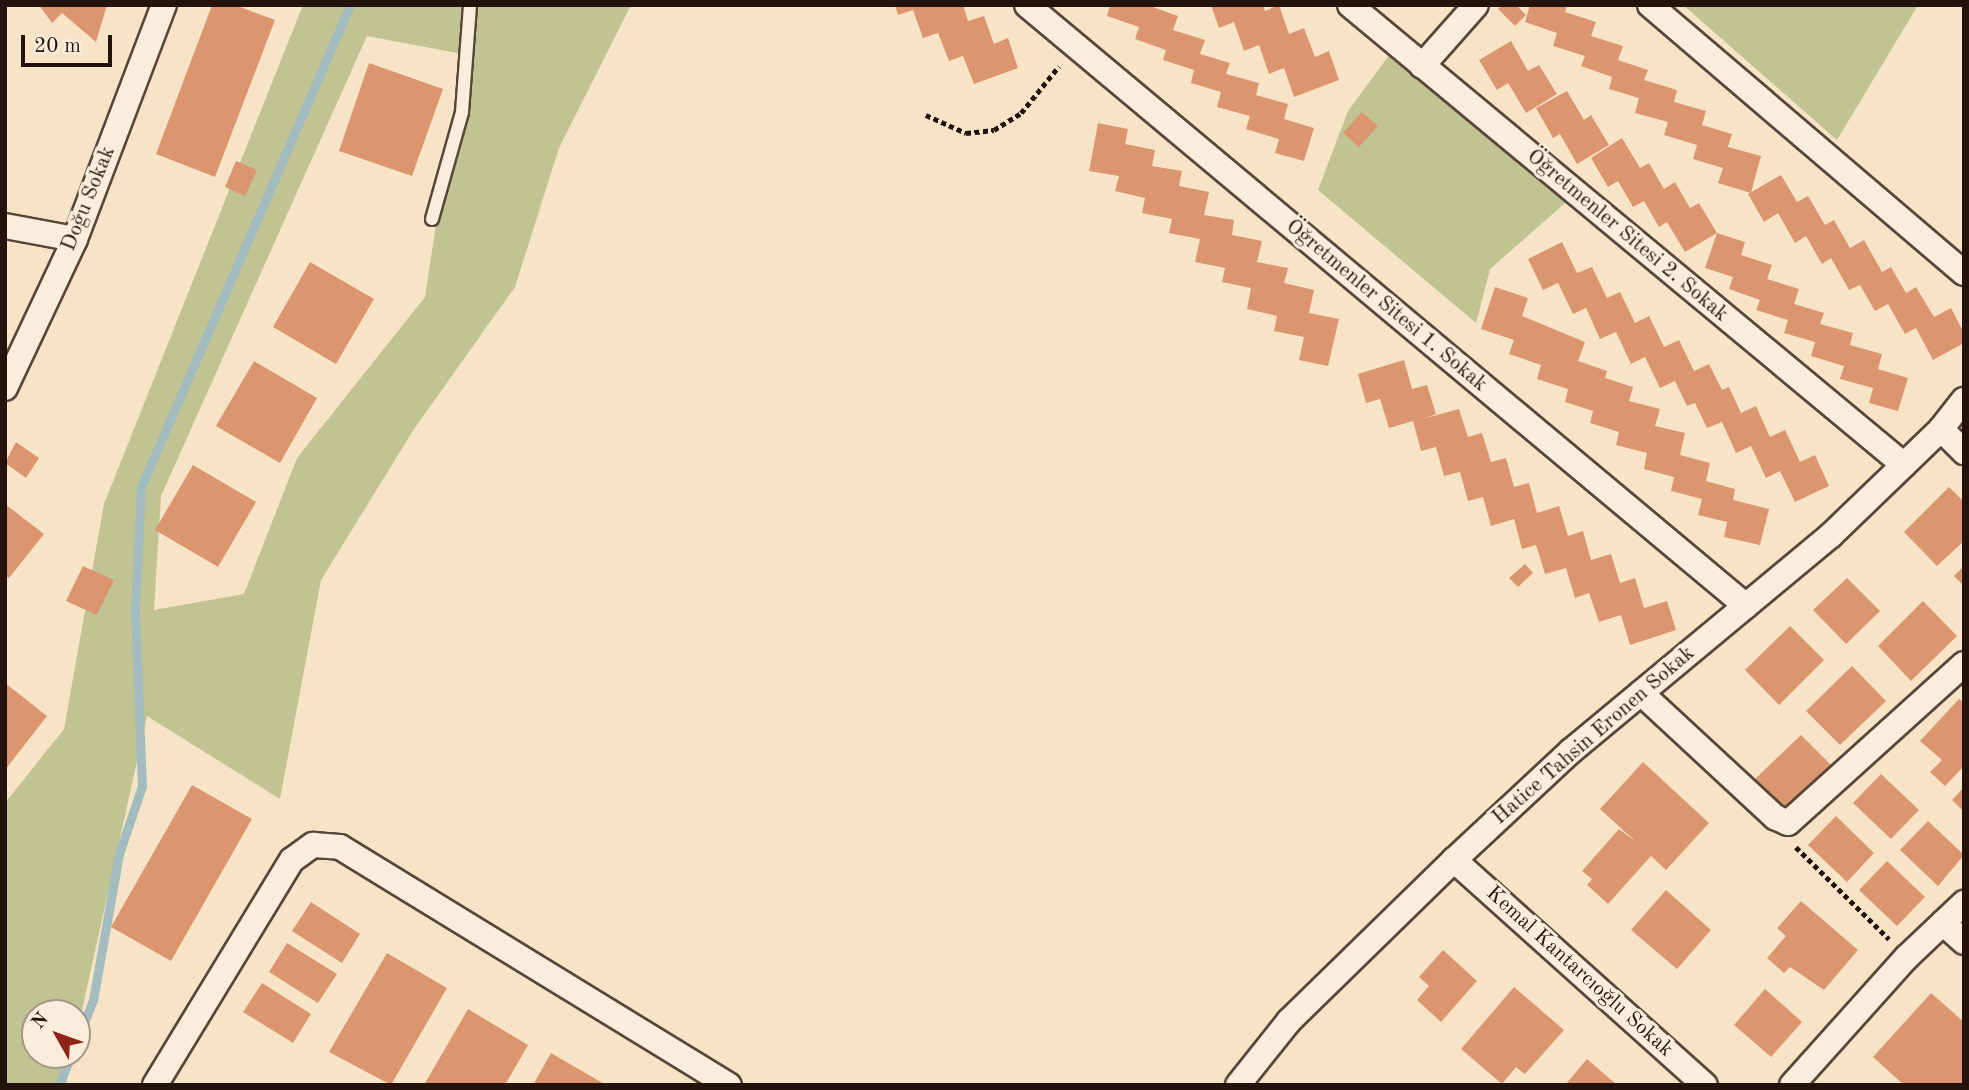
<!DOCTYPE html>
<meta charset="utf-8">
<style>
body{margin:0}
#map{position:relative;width:1969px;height:1090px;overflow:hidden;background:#f7e4c7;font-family:"Old Standard TT",serif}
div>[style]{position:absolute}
.green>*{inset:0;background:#c1c393}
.stream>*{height:9px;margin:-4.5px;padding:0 4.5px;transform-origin:4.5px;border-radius:4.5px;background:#a2bcc0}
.building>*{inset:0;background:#dc966f}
.path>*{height:4.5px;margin-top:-2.25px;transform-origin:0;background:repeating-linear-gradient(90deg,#24120c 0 5px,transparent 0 8.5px)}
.roads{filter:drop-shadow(2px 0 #59463b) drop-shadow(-2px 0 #59463b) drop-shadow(0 2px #59463b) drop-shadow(0 -2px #59463b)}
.lane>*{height:12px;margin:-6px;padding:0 6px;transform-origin:6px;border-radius:6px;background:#faeddb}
.street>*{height:24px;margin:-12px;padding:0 12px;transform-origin:12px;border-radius:12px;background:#faeddb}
span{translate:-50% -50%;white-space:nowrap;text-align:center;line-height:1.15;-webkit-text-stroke:6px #faeddb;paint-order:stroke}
.street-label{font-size:21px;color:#24120c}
.frame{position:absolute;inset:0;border:7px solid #24120c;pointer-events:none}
.north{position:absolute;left:21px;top:999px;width:70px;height:70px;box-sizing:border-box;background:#faeddb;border:2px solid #a49588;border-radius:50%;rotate:310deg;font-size:19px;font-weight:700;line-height:28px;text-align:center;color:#24120c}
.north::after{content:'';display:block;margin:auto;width:24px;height:32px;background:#8f2418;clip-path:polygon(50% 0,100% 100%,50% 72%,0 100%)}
.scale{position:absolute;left:21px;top:35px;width:91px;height:32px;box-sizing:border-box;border:4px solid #24120c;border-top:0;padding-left:9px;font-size:21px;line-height:24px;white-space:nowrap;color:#24120c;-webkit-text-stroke:5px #faeddb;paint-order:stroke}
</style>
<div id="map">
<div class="green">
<i style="clip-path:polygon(evenodd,303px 5px,631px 5px,559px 148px,515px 287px,414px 429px,321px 580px,280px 799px,147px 716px,77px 1033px,77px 1013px,35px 1013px,35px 1055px,72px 1055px,66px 1085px,5px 1085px,5px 803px,64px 729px,104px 504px,303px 5px,367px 36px,462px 54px,425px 297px,297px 458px,244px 594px,154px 610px,161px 496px,367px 36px)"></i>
<i style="clip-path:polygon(1683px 5px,1918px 5px,1837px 140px)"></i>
<i style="clip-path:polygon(1390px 54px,1572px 197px,1490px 269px,1476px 323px,1318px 190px,1348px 111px)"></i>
</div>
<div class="stream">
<i style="left:77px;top:1040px;width:43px;rotate:-68.2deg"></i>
<i style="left:93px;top:1000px;width:148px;rotate:-79.9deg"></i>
<i style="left:119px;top:854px;width:72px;rotate:-71.3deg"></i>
<i style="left:142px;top:786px;width:176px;rotate:-92.3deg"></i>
<i style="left:135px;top:610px;width:123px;rotate:-87.2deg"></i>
<i style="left:141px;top:487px;width:525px;rotate:-66.56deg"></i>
<i style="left:59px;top:1085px;width:32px;rotate:-68deg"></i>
</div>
<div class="building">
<i style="clip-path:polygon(39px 5px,107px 5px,96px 42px,62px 13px,52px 23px)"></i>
<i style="clip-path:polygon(212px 5px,235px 5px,275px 20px,215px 177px,156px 154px)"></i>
<i style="clip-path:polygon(895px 5px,963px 5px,968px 21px,984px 16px,994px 44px,1008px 38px,1018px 68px,974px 84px,963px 56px,949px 61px,938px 33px,923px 38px,913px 10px,898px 15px)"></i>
<i style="clip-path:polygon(1110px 5px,1147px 5px,1178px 16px,1173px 30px,1205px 40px,1200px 54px,1230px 63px,1226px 74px,1259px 83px,1256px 95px,1288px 104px,1284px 119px,1314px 128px,1304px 161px,1275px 153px,1279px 139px,1246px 129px,1250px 116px,1217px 107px,1221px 92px,1191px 83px,1194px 70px,1163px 60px,1166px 50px,1135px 39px,1139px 27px,1107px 16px)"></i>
<i style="clip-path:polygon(1211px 5px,1263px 5px,1265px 11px,1279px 5px,1289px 34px,1304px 28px,1315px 57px,1329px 51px,1339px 80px,1294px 97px,1284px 68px,1269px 74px,1259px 45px,1244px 51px,1234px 22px,1219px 28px)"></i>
<i style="clip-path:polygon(1502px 5px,1516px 5px,1526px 15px,1515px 26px,1498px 9px)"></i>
<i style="clip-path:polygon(1530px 5px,1567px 5px,1565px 12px,1596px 22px,1591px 36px,1623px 46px,1618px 60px,1648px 70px,1644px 80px,1677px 90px,1674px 102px,1706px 111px,1702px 125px,1732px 134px,1728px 147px,1761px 156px,1751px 193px,1718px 183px,1723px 168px,1693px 159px,1697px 145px,1664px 135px,1668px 122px,1635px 113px,1639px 98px,1609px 89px,1612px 77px,1581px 66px,1585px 56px,1553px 46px,1557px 33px,1525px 22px)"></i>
<i style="clip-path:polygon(1511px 41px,1528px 71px,1539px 65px,1557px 94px,1526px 113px,1508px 83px,1497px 90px,1479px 60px)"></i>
<i style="clip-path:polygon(369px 63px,443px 89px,412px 176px,339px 151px)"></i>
<i style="clip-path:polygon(1567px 91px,1584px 120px,1591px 115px,1609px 145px,1577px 164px,1560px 134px,1553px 138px,1536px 108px)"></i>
<i style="clip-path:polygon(1362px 112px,1378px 126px,1359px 147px,1343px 133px)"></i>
<i style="clip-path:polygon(1098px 123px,1128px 129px,1125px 144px,1155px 150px,1152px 166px,1182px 171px,1179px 186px,1209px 192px,1204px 215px,1234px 220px,1232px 235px,1262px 241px,1257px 262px,1288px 268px,1284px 283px,1314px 290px,1309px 313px,1339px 319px,1328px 366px,1299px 360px,1304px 337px,1274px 331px,1277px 316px,1247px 309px,1251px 288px,1222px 282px,1225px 268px,1195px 262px,1200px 239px,1169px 233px,1172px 219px,1142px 213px,1145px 198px,1115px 191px,1119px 176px,1089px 171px)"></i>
<i style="clip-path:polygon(1622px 138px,1640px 168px,1649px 163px,1664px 189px,1675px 182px,1690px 208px,1699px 203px,1717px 233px,1685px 252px,1667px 222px,1659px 227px,1644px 201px,1633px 207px,1618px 181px,1608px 187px,1591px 158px)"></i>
<i style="clip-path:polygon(236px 161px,257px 170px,245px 196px,225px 187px)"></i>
<i style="clip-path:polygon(1781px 175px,1797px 202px,1808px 196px,1825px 225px,1834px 220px,1850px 248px,1864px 240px,1882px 272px,1891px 267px,1906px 293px,1916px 287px,1934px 317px,1951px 308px,1964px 333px,1964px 343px,1933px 360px,1916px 328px,1905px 334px,1888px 304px,1875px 311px,1860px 285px,1849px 290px,1831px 258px,1822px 264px,1806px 236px,1795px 243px,1778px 213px,1764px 222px,1748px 194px)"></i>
<i style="clip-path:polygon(1717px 233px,1745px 242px,1741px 255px,1772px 265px,1767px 279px,1799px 289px,1794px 304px,1824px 313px,1820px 324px,1853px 333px,1850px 345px,1882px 354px,1878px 369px,1908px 378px,1898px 411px,1869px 403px,1873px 388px,1840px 379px,1844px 366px,1811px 356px,1815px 342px,1784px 333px,1788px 320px,1756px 310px,1760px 300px,1729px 289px,1733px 277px,1705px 268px)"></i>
<i style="clip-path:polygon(1562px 242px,1577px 273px,1592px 267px,1607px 298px,1620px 292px,1635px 323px,1649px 316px,1664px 347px,1679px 340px,1694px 371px,1709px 364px,1722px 390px,1729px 387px,1741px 413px,1756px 406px,1770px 437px,1785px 430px,1800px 462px,1815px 455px,1829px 486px,1795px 502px,1780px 471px,1766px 478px,1751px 446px,1736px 453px,1722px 422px,1707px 428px,1695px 403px,1687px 406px,1675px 381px,1660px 388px,1645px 357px,1631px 364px,1616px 332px,1600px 339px,1586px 308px,1573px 314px,1558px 283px,1543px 290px,1528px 259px)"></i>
<i style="clip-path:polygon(310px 262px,374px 299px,336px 364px,273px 327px)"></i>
<i style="clip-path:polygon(1495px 287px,1528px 298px,1522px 316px,1585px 342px,1578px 361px,1607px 371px,1605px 378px,1633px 387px,1629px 401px,1660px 409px,1655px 426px,1685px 433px,1680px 455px,1710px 463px,1706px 481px,1735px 489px,1733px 500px,1769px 509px,1760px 545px,1724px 537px,1727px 522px,1698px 515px,1702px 499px,1671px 491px,1674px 477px,1644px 469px,1647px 453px,1616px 445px,1619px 432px,1590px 423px,1593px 411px,1565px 402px,1568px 389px,1537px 379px,1541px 365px,1509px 354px,1514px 340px,1481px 329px)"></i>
<i style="clip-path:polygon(1404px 360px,1412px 389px,1427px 385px,1436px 414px,1426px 418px,1459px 409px,1468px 437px,1482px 433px,1491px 462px,1506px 458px,1514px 487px,1529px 483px,1537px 513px,1559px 506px,1568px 536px,1583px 531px,1591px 560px,1611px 554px,1620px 583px,1635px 578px,1644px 608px,1667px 601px,1676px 630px,1630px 645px,1621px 615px,1599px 622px,1589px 593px,1575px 598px,1566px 568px,1545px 574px,1536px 545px,1522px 549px,1514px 519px,1491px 526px,1483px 497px,1468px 501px,1460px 472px,1444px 476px,1436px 447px,1421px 451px,1413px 421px,1389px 428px,1380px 399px,1366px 403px,1358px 374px)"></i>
<i style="clip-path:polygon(254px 361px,317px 398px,280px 463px,216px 426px)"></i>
<i style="clip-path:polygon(16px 442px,39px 458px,26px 478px,5px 463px)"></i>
<i style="clip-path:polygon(193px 465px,256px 502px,218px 567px,155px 530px)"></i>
<i style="clip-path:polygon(1949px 487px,1964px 502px,1964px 541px,1937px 566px,1904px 532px)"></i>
<i style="clip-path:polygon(5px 504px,44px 534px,9px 578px,5px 575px)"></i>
<i style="clip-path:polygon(1525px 564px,1533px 573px,1518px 587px,1509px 578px)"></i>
<i style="clip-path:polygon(83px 566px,114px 580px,97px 615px,66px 601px)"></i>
<i style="clip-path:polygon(1964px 566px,1964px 586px,1954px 576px)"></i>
<i style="clip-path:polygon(1847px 578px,1880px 611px,1846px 644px,1813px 610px)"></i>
<i style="clip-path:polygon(1923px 601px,1957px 636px,1911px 681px,1878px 646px)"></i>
<i style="clip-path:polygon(1790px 626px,1824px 660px,1779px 705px,1745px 670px)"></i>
<i style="clip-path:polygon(1852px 666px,1886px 701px,1840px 745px,1806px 711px)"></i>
<i style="clip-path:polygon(5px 683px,47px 716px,5px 770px)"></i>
<i style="clip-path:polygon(1959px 699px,1964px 703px,1964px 766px,1945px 786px,1930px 772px,1942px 760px,1920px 741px)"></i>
<i style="clip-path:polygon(1801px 735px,1835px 769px,1789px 814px,1755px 779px)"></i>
<i style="clip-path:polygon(1643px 762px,1709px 823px,1666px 870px,1651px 856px,1608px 904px,1587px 885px,1592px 879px,1582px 871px,1619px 829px,1636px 842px,1600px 809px)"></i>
<i style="clip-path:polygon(1881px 774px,1919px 810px,1891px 839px,1853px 803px)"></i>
<i style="clip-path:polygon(192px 785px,252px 819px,171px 961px,111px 927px)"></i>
<i style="clip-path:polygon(1964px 787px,1964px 812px,1952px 800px)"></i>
<i style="clip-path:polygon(1836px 816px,1874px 853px,1847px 882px,1808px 845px)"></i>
<i style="clip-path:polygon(1928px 821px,1964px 855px,1938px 886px,1900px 850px)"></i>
<i style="clip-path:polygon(1887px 861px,1925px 897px,1897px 926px,1859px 890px)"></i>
<i style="clip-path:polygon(1666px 890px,1711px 930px,1677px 969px,1631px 930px)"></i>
<i style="clip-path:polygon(1801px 901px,1858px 950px,1824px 990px,1790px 967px,1784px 973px,1767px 958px,1786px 936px,1777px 928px)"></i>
<i style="clip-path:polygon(311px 902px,360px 934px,342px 963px,292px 931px)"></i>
<i style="clip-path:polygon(287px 943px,337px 974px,318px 1003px,269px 972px)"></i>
<i style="clip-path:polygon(1443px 950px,1477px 981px,1441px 1022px,1417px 1000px,1429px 986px,1419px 977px)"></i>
<i style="clip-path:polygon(387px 953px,447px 988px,391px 1085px,329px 1052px)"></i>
<i style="clip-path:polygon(262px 983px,311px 1014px,293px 1043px,243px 1012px)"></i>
<i style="clip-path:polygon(1514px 987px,1564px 1030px,1525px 1074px,1516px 1067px,1502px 1084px,1461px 1049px)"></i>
<i style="clip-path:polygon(1765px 989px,1802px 1022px,1771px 1057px,1734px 1025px)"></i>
<i style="clip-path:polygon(1931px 993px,1964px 1022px,1964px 1085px,1904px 1085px,1873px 1057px)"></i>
<i style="clip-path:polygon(468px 1009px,528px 1045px,505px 1085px,424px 1085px)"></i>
<i style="clip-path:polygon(551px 1053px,606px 1085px,533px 1085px)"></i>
<i style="clip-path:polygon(1587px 1059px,1617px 1085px,1565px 1085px)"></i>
</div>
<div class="path">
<i style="left:926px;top:115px;width:44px;rotate:24.2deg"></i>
<i style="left:966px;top:133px;width:28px;rotate:-6deg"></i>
<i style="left:994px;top:130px;width:32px;rotate:-32deg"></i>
<i style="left:1021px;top:113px;width:60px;rotate:-51deg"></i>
<i style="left:1796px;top:847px;width:131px;rotate:44.7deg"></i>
</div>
<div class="roads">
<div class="lane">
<i style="left:432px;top:219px;width:111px;rotate:-74.3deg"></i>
<i style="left:462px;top:112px;width:107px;rotate:-85.7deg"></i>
</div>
<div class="street">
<i style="left:1027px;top:5px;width:937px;rotate:39.89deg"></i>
<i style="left:1350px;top:5px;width:720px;rotate:39.7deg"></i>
<i style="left:1650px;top:5px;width:413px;rotate:40.5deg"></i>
<i style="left:1422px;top:66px;width:81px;rotate:-48.5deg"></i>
<i style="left:5px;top:226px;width:71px;rotate:10.5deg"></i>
<i style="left:5px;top:388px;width:165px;rotate:-64.8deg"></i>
<i style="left:75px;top:239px;width:250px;rotate:-69.2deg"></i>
<i style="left:1941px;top:429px;width:33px;rotate:45deg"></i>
<i style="left:1641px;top:693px;width:183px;rotate:42.8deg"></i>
<i style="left:1775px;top:817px;width:14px;rotate:25deg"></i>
<i style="left:1788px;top:823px;width:237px;rotate:-42.1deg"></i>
<i style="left:1454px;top:860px;width:337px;rotate:41.9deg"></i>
<i style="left:1943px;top:923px;width:28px;rotate:42deg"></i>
<i style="left:155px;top:1085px;width:263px;rotate:-58.7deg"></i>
<i style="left:292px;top:860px;width:26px;rotate:-36deg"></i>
<i style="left:313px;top:845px;width:27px;rotate:4deg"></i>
<i style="left:340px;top:847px;width:456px;rotate:31.5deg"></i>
<i style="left:1238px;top:1085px;width:82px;rotate:-51.4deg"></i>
<i style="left:1289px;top:1021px;width:231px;rotate:-44.3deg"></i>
<i style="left:1454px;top:860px;width:160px;rotate:-43deg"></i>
<i style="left:1571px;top:751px;width:337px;rotate:-39.7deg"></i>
<i style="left:1830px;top:536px;width:154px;rotate:-43.9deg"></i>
<i style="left:1941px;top:429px;width:37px;rotate:-52deg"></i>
<i style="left:1792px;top:1085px;width:172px;rotate:-48.1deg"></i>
<i style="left:1907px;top:957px;width:79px;rotate:-43.5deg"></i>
</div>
</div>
<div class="street-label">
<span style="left:89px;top:199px;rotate:-68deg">Doğu Sokak</span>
<span style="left:1627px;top:236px;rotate:40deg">Öğretmenler Sitesi 2. Sokak</span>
<span style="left:1386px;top:306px;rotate:40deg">Öğretmenler Sitesi 1. Sokak</span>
<span style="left:1594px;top:736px;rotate:-41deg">Hatice Tahsin Eronen Sokak</span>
<span style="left:1579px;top:972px;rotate:42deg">Kemal Kantarcıoğlu Sokak</span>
</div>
<div class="frame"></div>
<div class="north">N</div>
<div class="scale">20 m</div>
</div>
